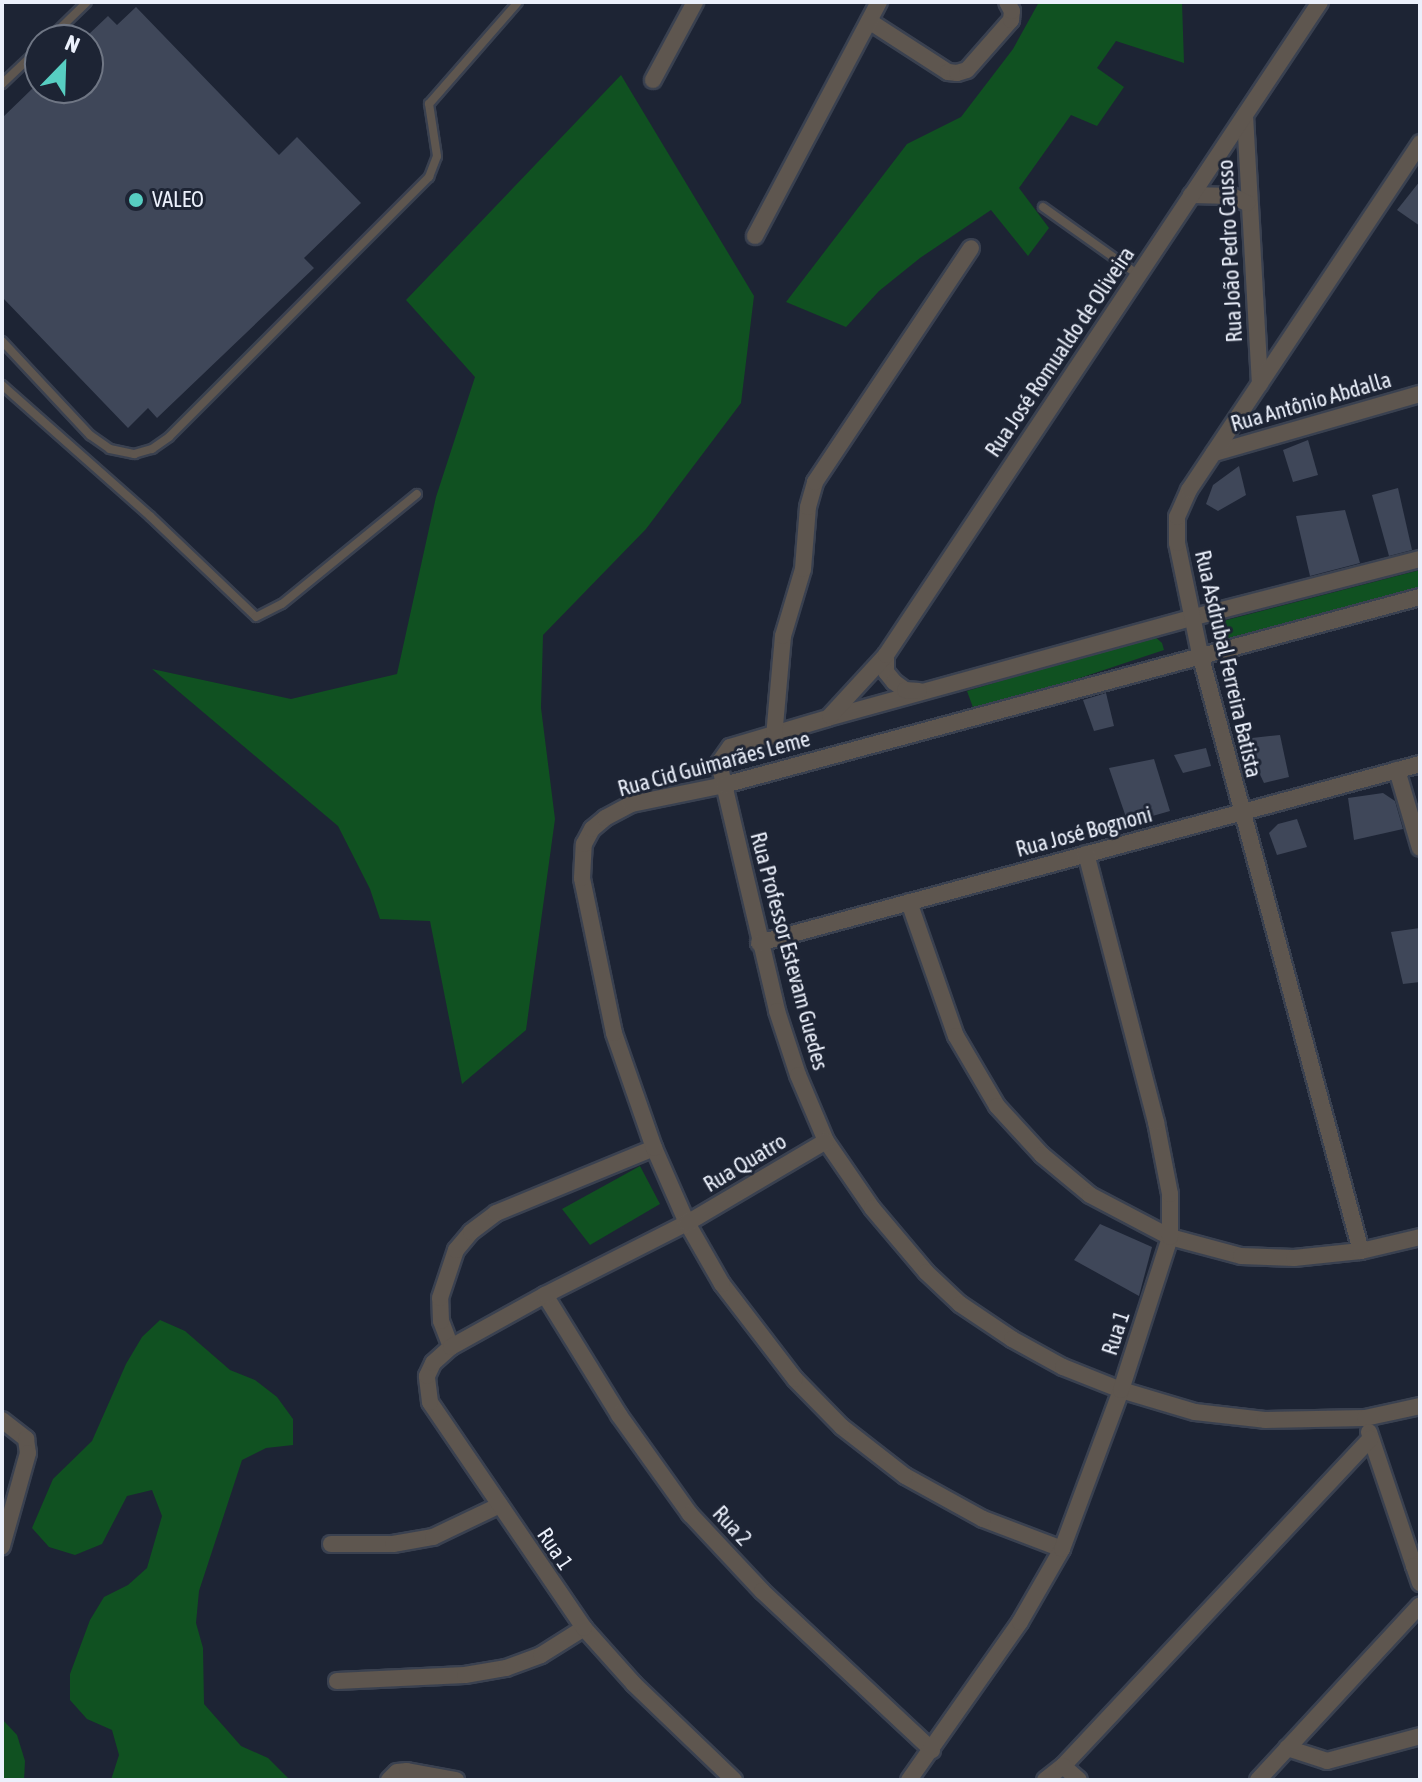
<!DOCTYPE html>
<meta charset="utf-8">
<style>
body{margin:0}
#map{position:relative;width:1422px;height:1782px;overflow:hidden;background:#1d2434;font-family:"Asap Condensed",sans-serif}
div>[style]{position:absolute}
.green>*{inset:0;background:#105121}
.building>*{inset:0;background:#3f4759}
.roads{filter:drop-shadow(2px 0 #3a4150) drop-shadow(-2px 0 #3a4150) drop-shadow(0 2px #3a4150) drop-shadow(0 -2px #3a4150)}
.service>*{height:8px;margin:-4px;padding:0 4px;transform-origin:4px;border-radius:4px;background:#5e564f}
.minor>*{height:16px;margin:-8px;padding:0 8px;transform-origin:8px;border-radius:8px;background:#5e564f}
.dots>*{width:22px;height:22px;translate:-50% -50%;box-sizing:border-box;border:4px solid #1d2434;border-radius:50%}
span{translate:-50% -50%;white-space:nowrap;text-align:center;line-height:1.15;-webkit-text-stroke:6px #1d2434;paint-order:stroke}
.poi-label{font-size:22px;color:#ebf0fb}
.left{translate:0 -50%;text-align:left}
.street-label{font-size:22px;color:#ebf0fb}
.frame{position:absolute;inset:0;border:4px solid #ebf0fb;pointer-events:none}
.north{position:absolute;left:24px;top:24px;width:80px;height:80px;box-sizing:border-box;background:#1d2434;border:2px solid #6f7684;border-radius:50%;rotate:23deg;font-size:22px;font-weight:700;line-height:32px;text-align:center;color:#ebf0fb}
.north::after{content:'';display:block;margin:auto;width:28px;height:36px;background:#57cec2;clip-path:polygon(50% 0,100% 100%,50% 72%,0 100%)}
</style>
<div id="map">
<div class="green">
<i style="clip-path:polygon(1039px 2px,1182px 2px,1184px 63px,1116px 41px,1097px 68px,1124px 87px,1097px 126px,1071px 115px,1019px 188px,1049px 228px,1028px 256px,991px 210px,920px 258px,879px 291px,846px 327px,786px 302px,907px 144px,961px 117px,1013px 49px)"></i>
<i style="clip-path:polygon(621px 75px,754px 296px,741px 403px,646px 529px,543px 635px,541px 708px,555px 819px,526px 1030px,462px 1084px,430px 921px,380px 919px,370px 889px,338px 826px,152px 669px,291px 699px,397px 674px,436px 497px,475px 377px,406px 300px)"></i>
<i style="clip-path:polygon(1420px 570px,1420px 588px,1221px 640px,1217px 632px,1215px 623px)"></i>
<i style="clip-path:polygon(1153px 635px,1162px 643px,1164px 650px,975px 713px,967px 691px)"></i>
<i style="clip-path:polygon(640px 1166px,660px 1204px,590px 1245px,562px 1209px)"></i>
<i style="clip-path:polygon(160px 1320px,185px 1331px,230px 1370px,255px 1380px,277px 1397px,293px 1419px,293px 1445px,266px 1448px,242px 1460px,199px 1591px,196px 1623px,203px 1648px,204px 1704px,241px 1746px,268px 1758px,290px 1780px,111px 1780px,119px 1755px,112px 1730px,87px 1719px,70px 1700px,70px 1674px,90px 1620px,104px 1597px,128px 1585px,147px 1568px,162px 1516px,152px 1490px,127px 1496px,102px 1544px,75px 1555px,49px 1547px,32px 1528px,53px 1479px,92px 1441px,126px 1364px,142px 1337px)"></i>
<i style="clip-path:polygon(2px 1719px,17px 1735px,25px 1761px,24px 1780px,2px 1780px)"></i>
</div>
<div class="building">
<i style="clip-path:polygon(136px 7px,279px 155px,297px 137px,361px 203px,304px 258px,314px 268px,157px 418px,148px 408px,128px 428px,2px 297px,2px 118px,33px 88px,88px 88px,88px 35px,108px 16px,117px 25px)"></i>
<i style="clip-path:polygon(1420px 181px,1420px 226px,1397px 210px)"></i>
<i style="clip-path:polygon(1308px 440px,1318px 475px,1293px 482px,1283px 450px)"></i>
<i style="clip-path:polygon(1239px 466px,1246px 495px,1218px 511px,1206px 504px,1213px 485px)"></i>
<i style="clip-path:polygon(1398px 488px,1412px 550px,1389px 556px,1372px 495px)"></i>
<i style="clip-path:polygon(1345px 510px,1360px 563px,1310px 576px,1296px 516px)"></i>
<i style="clip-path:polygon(1106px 693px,1114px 726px,1094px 731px,1083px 700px)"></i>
<i style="clip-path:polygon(1280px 735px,1289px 777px,1264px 783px,1243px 739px)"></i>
<i style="clip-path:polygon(1206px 748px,1211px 766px,1183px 773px,1174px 755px)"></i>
<i style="clip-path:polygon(1154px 759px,1170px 811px,1128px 823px,1109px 768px)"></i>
<i style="clip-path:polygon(1383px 793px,1395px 801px,1403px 829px,1354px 840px,1348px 798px)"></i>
<i style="clip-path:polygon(1297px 819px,1307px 847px,1277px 855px,1269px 833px,1278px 824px)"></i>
<i style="clip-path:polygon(1420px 928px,1420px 982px,1403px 984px,1391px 932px)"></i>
<i style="clip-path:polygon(1100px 1224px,1152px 1247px,1139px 1296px,1074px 1260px)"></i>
</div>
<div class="roads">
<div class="service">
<i style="left:48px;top:40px;width:54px;rotate:-44.3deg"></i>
<i style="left:2px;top:84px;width:52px;rotate:-43.5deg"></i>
<i style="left:1043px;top:207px;width:115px;rotate:35.5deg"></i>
<i style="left:2px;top:341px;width:129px;rotate:46.9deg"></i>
<i style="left:90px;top:435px;width:24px;rotate:35deg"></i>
<i style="left:110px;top:449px;width:25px;rotate:12deg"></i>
<i style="left:134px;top:454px;width:19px;rotate:-16deg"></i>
<i style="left:152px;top:449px;width:21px;rotate:-35deg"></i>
<i style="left:169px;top:437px;width:368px;rotate:-45deg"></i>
<i style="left:429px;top:177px;width:22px;rotate:-69deg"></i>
<i style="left:437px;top:156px;width:53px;rotate:-98.7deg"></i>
<i style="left:429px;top:104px;width:135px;rotate:-48.9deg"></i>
<i style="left:2px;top:385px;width:198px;rotate:41.5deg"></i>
<i style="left:150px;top:516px;width:146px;rotate:43.6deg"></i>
<i style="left:256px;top:617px;width:29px;rotate:-27deg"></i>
<i style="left:282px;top:604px;width:174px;rotate:-39.2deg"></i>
</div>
<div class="minor">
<i style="left:869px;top:21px;width:94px;rotate:32.8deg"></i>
<i style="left:948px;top:72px;width:9px;rotate:6deg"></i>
<i style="left:957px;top:73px;width:10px;rotate:-17deg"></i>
<i style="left:967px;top:70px;width:67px;rotate:-48.7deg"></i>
<i style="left:1011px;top:20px;width:9px;rotate:-84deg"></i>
<i style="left:1012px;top:11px;width:10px;rotate:-119deg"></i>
<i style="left:653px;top:80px;width:89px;rotate:-61.7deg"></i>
<i style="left:1245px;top:116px;width:268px;rotate:86.8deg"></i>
<i style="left:1191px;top:195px;width:41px;rotate:1.4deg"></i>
<i style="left:1232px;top:196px;width:17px;rotate:25deg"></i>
<i style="left:755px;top:236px;width:265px;rotate:-62.1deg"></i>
<i style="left:1214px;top:453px;width:214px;rotate:-16deg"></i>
<i style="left:1420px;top:559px;width:236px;rotate:165.6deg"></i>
<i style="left:1191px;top:618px;width:377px;rotate:164.6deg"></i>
<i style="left:828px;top:718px;width:102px;rotate:163.5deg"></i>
<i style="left:730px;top:747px;width:19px;rotate:125deg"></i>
<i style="left:719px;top:763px;width:255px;rotate:76.8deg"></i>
<i style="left:777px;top:1011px;width:67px;rotate:71.8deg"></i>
<i style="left:798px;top:1075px;width:72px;rotate:67deg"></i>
<i style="left:826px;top:1141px;width:81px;rotate:55.5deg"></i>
<i style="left:872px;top:1208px;width:84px;rotate:49.8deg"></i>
<i style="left:926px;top:1272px;width:47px;rotate:43.3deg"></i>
<i style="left:960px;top:1304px;width:63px;rotate:33.9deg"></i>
<i style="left:1012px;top:1339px;width:58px;rotate:28.8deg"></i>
<i style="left:1063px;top:1367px;width:62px;rotate:21.6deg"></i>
<i style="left:1121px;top:1390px;width:77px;rotate:16.6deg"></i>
<i style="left:1195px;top:1412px;width:70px;rotate:6.5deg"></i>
<i style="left:1265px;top:1420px;width:100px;rotate:-1.1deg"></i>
<i style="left:1365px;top:1418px;width:56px;rotate:-12.3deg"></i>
<i style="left:886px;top:655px;width:17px;rotate:90deg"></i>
<i style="left:886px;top:672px;width:13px;rotate:51deg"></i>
<i style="left:894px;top:682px;width:14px;rotate:36deg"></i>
<i style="left:905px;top:690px;width:14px;rotate:4deg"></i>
<i style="left:830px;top:716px;width:83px;rotate:-47.4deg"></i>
<i style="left:886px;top:655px;width:784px;rotate:-56.39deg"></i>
<i style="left:774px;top:737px;width:101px;rotate:-84.9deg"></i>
<i style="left:783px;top:636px;width:70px;rotate:-73.4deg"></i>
<i style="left:803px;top:569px;width:62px;rotate:-85.4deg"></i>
<i style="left:808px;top:507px;width:26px;rotate:-74deg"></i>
<i style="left:815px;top:482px;width:281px;rotate:-56.3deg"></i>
<i style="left:1397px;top:770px;width:81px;rotate:73.6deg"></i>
<i style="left:909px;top:902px;width:142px;rotate:70.7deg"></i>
<i style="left:956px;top:1036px;width:81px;rotate:59.6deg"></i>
<i style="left:997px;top:1106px;width:67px;rotate:47.4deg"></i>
<i style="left:1042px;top:1155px;width:62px;rotate:39.8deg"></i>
<i style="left:1090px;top:1195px;width:90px;rotate:27.7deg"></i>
<i style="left:1170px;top:1237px;width:73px;rotate:15deg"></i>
<i style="left:1241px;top:1256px;width:53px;rotate:2.2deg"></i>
<i style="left:1294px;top:1258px;width:67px;rotate:-6deg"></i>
<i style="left:1361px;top:1251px;width:61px;rotate:-13.3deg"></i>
<i style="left:759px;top:943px;width:685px;rotate:-15.15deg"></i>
<i style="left:1361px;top:1251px;width:618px;rotate:-105.09deg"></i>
<i style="left:1200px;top:654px;width:113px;rotate:-101.7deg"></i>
<i style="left:1177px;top:543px;width:26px;rotate:-90deg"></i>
<i style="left:1177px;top:517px;width:30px;rotate:-66deg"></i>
<i style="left:1189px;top:490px;width:417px;rotate:-56.3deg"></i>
<i style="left:545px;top:1295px;width:141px;rotate:58.3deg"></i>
<i style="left:619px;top:1415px;width:122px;rotate:54.4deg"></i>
<i style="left:690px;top:1514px;width:105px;rotate:46.9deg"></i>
<i style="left:762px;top:1591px;width:233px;rotate:43.1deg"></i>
<i style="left:451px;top:1347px;width:28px;rotate:-111deg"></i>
<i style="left:441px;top:1321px;width:23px;rotate:-92deg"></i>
<i style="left:440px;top:1298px;width:51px;rotate:-71.6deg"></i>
<i style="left:456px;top:1250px;width:23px;rotate:-50deg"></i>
<i style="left:471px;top:1232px;width:31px;rotate:-37deg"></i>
<i style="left:496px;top:1213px;width:171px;rotate:-22.4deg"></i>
<i style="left:2px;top:1420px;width:31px;rotate:38deg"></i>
<i style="left:26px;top:1439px;width:14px;rotate:82deg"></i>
<i style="left:28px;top:1453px;width:97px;rotate:105.6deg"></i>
<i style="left:1369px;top:1432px;width:141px;rotate:71.4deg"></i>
<i style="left:1414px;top:1566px;width:6px;rotate:-18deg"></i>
<i style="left:331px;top:1544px;width:62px"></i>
<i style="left:393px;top:1544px;width:41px;rotate:-9.9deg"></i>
<i style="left:433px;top:1537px;width:74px;rotate:-25.5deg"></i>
<i style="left:1062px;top:1549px;width:85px;rotate:-159.2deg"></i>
<i style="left:983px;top:1519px;width:89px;rotate:-151.1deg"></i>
<i style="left:905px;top:1476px;width:80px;rotate:-142.1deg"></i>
<i style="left:842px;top:1427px;width:67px;rotate:-134.4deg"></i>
<i style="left:795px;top:1379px;width:120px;rotate:-127.5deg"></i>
<i style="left:722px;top:1284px;width:70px;rotate:-119.8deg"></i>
<i style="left:687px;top:1223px;width:82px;rotate:-113.7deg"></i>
<i style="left:654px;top:1148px;width:122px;rotate:-109.2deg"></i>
<i style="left:614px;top:1033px;width:158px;rotate:-101.7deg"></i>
<i style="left:582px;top:878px;width:34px;rotate:-87deg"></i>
<i style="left:584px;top:844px;width:17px;rotate:-62deg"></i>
<i style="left:592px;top:829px;width:17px;rotate:-40deg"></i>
<i style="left:605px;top:818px;width:30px;rotate:-28deg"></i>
<i style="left:631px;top:804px;width:95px;rotate:-11.5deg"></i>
<i style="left:724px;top:785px;width:721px;rotate:-15.12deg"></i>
<i style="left:1414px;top:1566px;width:18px;rotate:71deg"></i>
<i style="left:337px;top:1681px;width:128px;rotate:-2.7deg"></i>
<i style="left:465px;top:1675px;width:42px;rotate:-9.7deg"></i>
<i style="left:506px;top:1668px;width:37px;rotate:-20deg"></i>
<i style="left:541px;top:1655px;width:51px;rotate:-32.1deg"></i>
<i style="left:1287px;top:1748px;width:42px;rotate:18deg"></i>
<i style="left:1327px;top:1761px;width:96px;rotate:-15deg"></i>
<i style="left:1063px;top:1766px;width:449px;rotate:-46.8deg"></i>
<i style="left:389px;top:1780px;width:11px;rotate:-45deg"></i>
<i style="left:397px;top:1772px;width:10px;rotate:-6deg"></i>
<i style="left:407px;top:1771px;width:50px;rotate:10.4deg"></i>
<i style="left:734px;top:1780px;width:139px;rotate:-136.2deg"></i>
<i style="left:634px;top:1684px;width:75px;rotate:-131.8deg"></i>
<i style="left:584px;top:1628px;width:273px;rotate:-124.3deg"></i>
<i style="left:430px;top:1402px;width:26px;rotate:-97deg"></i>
<i style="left:427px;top:1376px;width:14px;rotate:-65deg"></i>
<i style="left:433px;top:1363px;width:24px;rotate:-42deg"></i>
<i style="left:451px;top:1347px;width:107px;rotate:-29deg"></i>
<i style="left:545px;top:1295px;width:159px;rotate:-26.9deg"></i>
<i style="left:687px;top:1223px;width:161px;rotate:-30.5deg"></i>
<i style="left:909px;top:1780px;width:193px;rotate:-54.9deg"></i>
<i style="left:1020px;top:1622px;width:84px;rotate:-60.1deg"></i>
<i style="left:1062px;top:1549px;width:170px;rotate:-69.6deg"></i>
<i style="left:1121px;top:1390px;width:161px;rotate:-72.2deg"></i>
<i style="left:1170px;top:1237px;width:43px;rotate:-90deg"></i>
<i style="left:1170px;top:1194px;width:73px;rotate:-101deg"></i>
<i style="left:1156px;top:1122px;width:277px;rotate:-104.6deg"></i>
<i style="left:1045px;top:1780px;width:23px;rotate:-38deg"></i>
<i style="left:1063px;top:1766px;width:21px;rotate:41deg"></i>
<i style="left:1258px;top:1780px;width:238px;rotate:-47.2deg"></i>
</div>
</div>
<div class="dots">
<i style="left:136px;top:200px;background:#57cec2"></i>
</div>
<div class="poi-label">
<span class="left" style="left:152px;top:200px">VALEO</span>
</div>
<div class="street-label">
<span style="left:1230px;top:251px;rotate:-93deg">Rua João Pedro Causso</span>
<span style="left:1060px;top:352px;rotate:-56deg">Rua José Romualdo de Oliveira</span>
<span style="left:1311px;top:402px;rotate:-16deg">Rua Antônio Abdalla</span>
<span style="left:1228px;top:664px;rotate:77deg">Rua Asdrubal Ferreira Batista</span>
<span style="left:714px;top:764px;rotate:-15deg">Rua Cid Guimarães Leme</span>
<span style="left:1084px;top:832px;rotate:-15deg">Rua José Bognoni</span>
<span style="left:789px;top:951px;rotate:75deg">Rua Professor Estevam Guedes</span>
<span style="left:745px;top:1163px;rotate:-31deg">Rua Quatro</span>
<span style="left:1116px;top:1333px;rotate:-72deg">Rua 1</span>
<span style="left:732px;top:1526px;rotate:47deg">Rua 2</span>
<span style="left:555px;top:1549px;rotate:56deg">Rua 1</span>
</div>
<div class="frame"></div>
<div class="north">N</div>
</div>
